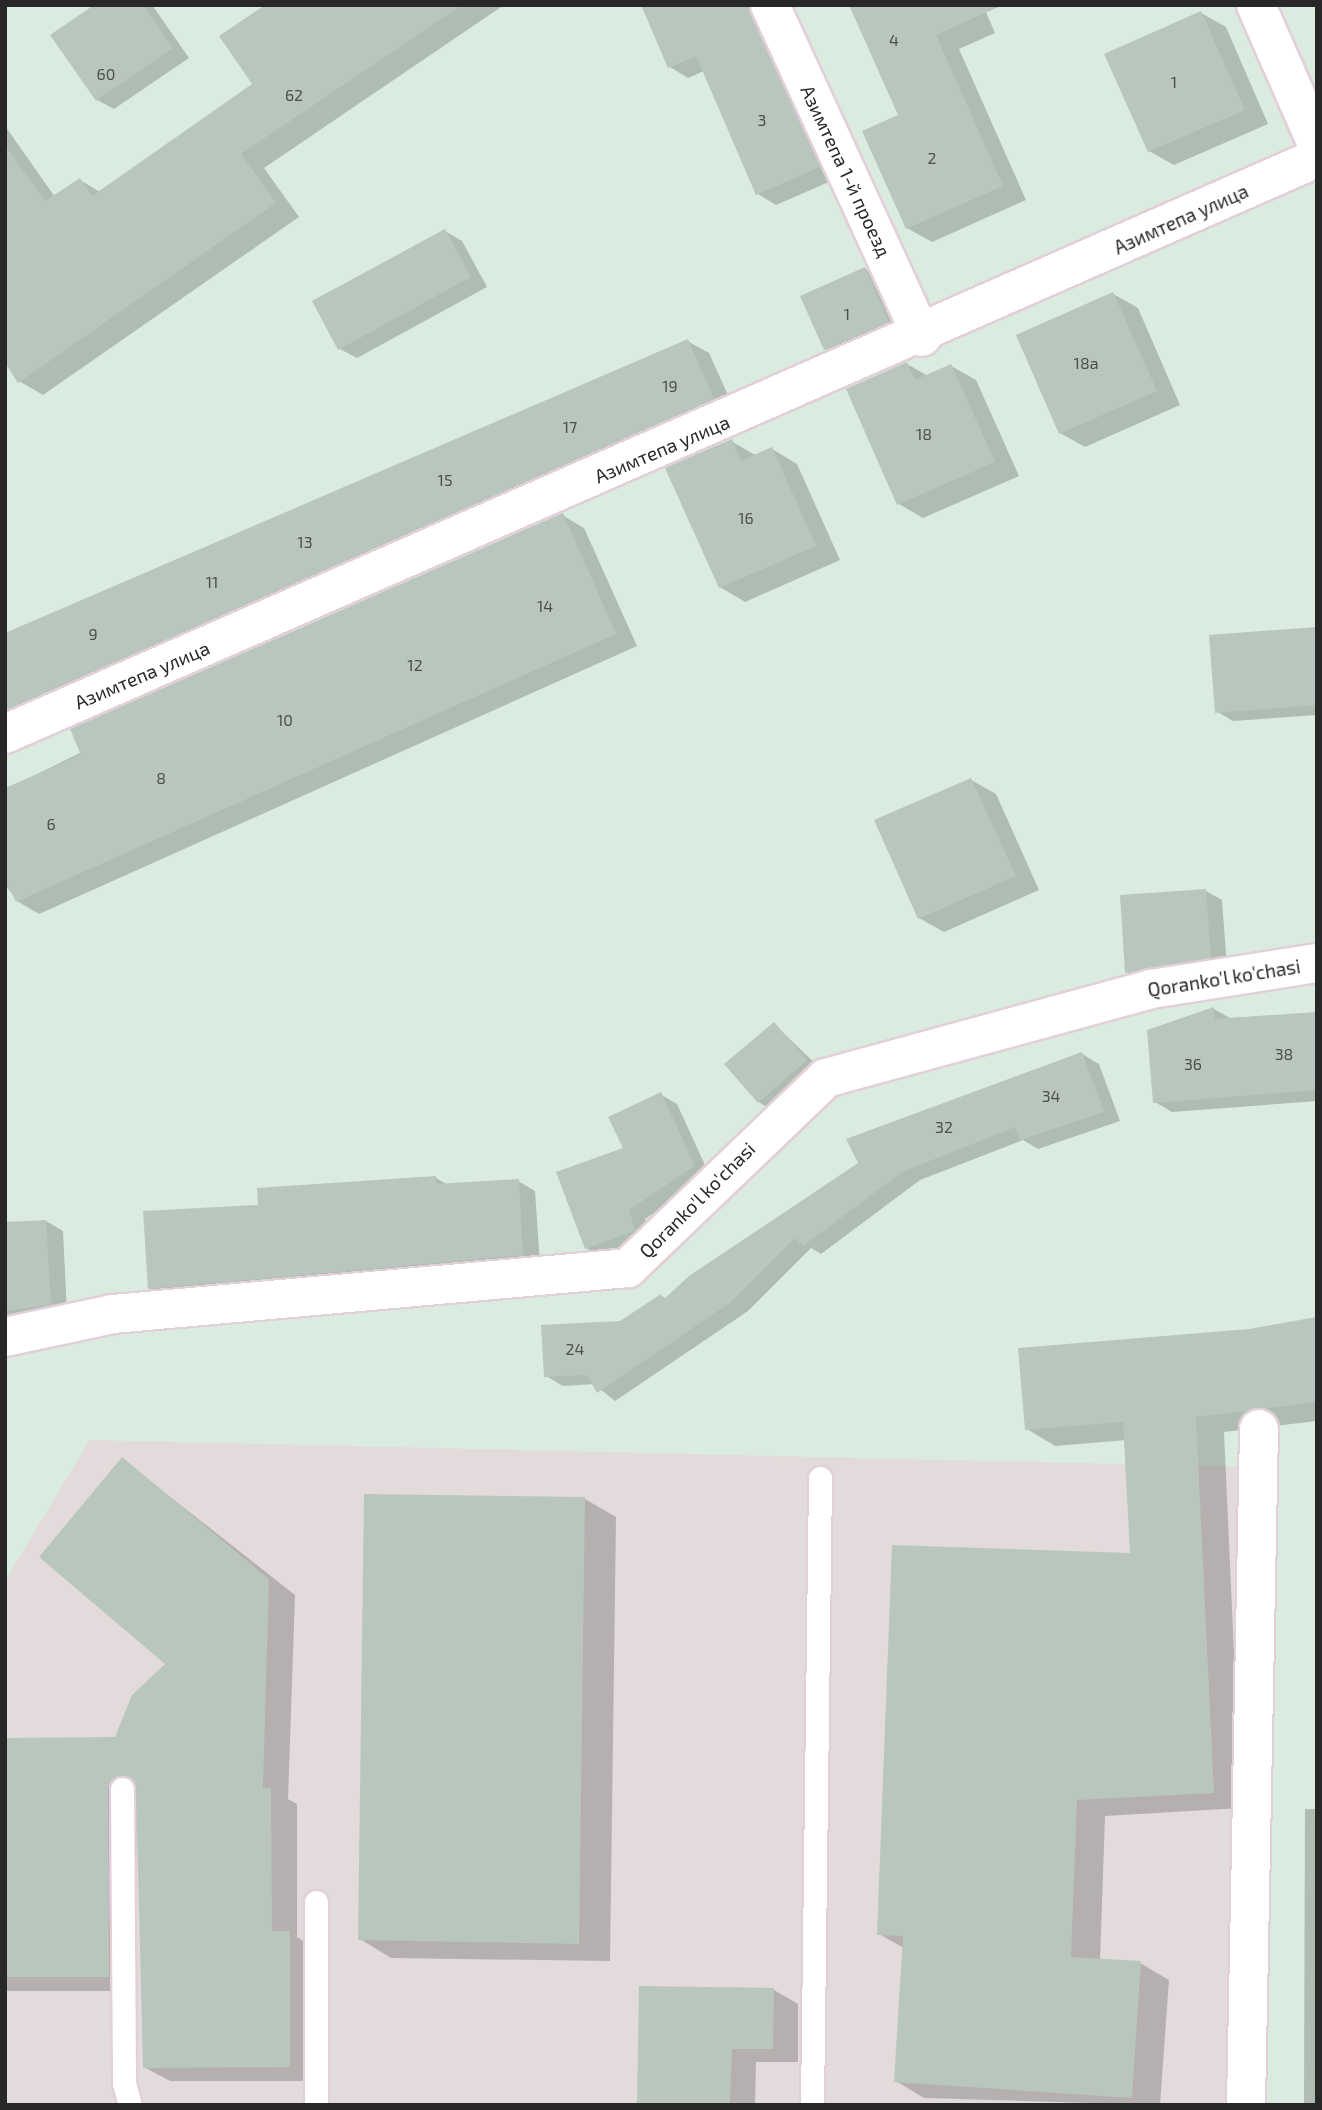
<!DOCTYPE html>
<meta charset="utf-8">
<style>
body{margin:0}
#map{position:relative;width:1322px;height:2110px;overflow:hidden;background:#daebdf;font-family:"Exo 2",sans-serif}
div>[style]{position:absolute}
.industrial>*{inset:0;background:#e3dbdb}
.shadow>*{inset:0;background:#0003}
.building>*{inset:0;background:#b9c6bd}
.roads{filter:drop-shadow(2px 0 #e2cfd8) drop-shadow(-2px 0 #e2cfd8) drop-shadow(0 2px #e2cfd8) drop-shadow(0 -2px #e2cfd8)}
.lane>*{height:23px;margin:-11.5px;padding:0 11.5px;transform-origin:11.5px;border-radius:11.5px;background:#fff}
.street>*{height:38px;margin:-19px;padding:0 19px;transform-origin:19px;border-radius:19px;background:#fff}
span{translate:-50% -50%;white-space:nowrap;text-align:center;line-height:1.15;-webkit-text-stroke:7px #fff;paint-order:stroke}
.number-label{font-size:16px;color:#4c504d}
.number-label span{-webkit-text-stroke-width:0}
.street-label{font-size:19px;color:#282828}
.frame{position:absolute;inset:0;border:7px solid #282828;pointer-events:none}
</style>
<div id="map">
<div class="industrial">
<i style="clip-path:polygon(90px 1440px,1247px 1467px,1228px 2105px,5px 2105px,5px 1581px)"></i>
</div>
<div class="shadow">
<i style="clip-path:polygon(97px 5px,152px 5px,189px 58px,114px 109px,97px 100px)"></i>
<i style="clip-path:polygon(268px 5px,504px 5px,264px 168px,299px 217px,43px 395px,19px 381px,5px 360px,5px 126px,55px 197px,80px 180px,100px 192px,254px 85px)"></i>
<i style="clip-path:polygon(644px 5px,761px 5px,838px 178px,776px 205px,758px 194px,704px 71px,688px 78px,670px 67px)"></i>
<i style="clip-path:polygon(851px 5px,983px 5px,995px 33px,959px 49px,1026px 200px,932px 242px,907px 228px,900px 116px)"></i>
<i style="clip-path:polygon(1201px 13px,1226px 27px,1268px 124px,1174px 165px,1149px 151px)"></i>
<i style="clip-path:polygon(445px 231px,462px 241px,487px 287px,357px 358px,340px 349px)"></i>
<i style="clip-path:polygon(865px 269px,882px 279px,905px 331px,843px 359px,826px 349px)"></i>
<i style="clip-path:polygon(1113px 294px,1138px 308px,1180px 405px,1085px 447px,1060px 433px)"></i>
<i style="clip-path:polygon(687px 341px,709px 353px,735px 411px,5px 730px,5px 634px)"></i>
<i style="clip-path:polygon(907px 364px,928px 376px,951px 366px,976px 380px,1019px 476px,923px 518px,899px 504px)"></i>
<i style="clip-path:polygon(731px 441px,757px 456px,772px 449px,797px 464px,840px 560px,745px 602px,720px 587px)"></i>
<i style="clip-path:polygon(562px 515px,584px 528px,637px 646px,39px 914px,17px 901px,5px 884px,5px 790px)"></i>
<i style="clip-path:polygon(1315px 684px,1317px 715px,1233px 721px,1216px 711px)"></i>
<i style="clip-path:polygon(971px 780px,996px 794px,1039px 890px,944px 932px,919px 918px)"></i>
<i style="clip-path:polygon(1206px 891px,1222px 900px,1227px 967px,1144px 982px,1127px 972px)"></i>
<i style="clip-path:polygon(1214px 1009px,1230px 1018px,1317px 1013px,1317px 1101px,1172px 1112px,1155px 1102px)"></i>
<i style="clip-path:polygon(774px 1024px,823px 1071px,775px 1112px,759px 1102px)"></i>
<i style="clip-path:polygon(1082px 1054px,1099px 1064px,1120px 1121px,1038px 1149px,1023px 1140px,920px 1180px,821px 1254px,811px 1248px,748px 1311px,615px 1401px,594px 1384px,563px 1386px,546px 1376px,661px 1296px,667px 1299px)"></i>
<i style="clip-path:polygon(660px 1094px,677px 1104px,710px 1176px,645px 1219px,651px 1241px,603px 1258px,586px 1248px,625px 1149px)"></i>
<i style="clip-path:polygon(436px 1178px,448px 1185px,518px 1181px,535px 1191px,540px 1264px,166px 1298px,150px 1288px,260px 1206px)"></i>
<i style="clip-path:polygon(46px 1221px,63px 1231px,67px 1314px,5px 1320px,5px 1224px)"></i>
<i style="clip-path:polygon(1317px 1319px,1317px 1421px,1224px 1432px,1241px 1808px,1105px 1816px,1100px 1961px,1140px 1963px,1169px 1980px,1160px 2105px,924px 2098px,896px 2081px,904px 1948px,879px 1934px,1131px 1555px,1126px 1440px,1055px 1446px,1027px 1429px,1250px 1331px)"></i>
<i style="clip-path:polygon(122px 1459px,295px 1595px,288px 1799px,297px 1804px,297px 1937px,315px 1948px,315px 2081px,170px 2081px,144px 2067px,138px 1799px,134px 1991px,5px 1991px,5px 1740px,116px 1739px,167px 1664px)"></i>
<i style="clip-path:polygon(585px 1499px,616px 1517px,610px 1961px,391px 1958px,360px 1939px)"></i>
<i style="clip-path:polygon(1305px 1809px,1317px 1809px,1317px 2105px,1304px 2105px)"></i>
<i style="clip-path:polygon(774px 1990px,798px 2004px,798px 2062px,756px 2062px,755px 2105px,639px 2102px)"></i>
</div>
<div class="building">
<i style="clip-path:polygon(94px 5px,143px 5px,173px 48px,96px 101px,50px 35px)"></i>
<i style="clip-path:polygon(265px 5px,462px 5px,241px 154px,276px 203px,18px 383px,5px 363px,5px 145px,45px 201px,80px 178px,92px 196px,252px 84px,219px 36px)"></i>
<i style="clip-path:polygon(641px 5px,749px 5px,820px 167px,756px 195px,696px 56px,668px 68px)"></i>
<i style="clip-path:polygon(849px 5px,1003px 5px,936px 35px,1003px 186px,906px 229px,862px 131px,898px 115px)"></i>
<i style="clip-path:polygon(1201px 11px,1245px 110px,1148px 152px,1104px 54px)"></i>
<i style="clip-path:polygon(445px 229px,471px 277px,338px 350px,312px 301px)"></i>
<i style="clip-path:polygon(865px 267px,889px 322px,824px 350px,800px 296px)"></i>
<i style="clip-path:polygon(1113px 292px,1157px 391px,1059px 434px,1016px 335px)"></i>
<i style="clip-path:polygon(688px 339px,714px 399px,5px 710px,5px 633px)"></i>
<i style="clip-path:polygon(907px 362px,915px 380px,951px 364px,995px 462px,897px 505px,846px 389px)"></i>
<i style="clip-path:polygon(732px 439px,741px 461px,772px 447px,816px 546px,719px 588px,665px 468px)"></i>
<i style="clip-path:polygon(563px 513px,616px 634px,16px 902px,5px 879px,5px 788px,81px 755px,70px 729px)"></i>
<i style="clip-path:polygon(1317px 627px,1317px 705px,1215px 713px,1209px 635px)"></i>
<i style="clip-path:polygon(971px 778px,1016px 876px,918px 919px,874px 820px)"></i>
<i style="clip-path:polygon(1206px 889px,1211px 958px,1125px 973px,1120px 895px)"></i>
<i style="clip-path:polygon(1214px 1007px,1215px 1019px,1317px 1012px,1317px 1090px,1153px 1103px,1147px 1030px)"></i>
<i style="clip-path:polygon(774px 1022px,807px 1060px,758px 1103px,724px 1064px)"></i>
<i style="clip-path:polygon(1082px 1052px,1104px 1112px,1020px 1140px,1015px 1127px,902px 1172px,803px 1246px,795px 1238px,731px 1302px,597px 1393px,587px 1375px,544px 1377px,541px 1325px,620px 1321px,661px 1294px,663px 1300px,689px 1276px,858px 1163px,846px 1139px)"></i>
<i style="clip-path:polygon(661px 1092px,695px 1166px,629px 1210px,635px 1231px,585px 1249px,556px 1172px,623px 1148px,608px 1117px)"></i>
<i style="clip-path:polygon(436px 1176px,436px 1184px,519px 1179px,523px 1255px,148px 1289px,143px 1211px,258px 1205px,257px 1188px)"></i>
<i style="clip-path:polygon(46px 1220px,51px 1305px,5px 1311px,5px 1222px)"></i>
<i style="clip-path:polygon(1317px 1317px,1317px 1402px,1196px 1417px,1214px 1793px,1077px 1800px,1071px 1957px,1141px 1961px,1132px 2098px,894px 2082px,903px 1936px,877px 1935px,892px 1545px,1130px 1553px,1123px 1422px,1025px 1430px,1018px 1348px,1249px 1329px)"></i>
<i style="clip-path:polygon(122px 1457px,269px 1579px,263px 1788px,271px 1788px,272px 1931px,290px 1931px,290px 2067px,143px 2068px,136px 1789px,128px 1777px,114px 1777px,108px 1789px,109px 1977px,5px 1977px,5px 1738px,115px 1737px,132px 1695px,165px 1664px,39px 1557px)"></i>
<i style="clip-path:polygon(364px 1494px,585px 1497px,579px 1944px,358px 1940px)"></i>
<i style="clip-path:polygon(639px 1986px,774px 1988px,773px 2049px,732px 2049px,730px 2104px,637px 2103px)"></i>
</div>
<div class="roads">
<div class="lane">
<i style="left:122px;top:1789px;width:294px;rotate:89.6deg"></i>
<i style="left:124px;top:2083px;width:23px;rotate:75deg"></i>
<i style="left:316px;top:1902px;width:203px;rotate:90deg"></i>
<i style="left:812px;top:2105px;width:627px;rotate:-89.27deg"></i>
</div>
<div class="street">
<i style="left:770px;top:5px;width:365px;rotate:65.4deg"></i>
<i style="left:1256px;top:5px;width:152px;rotate:66.3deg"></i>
<i style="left:5px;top:734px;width:1433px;rotate:-23.7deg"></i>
<i style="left:5px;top:1337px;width:110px;rotate:-12deg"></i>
<i style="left:113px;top:1314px;width:517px;rotate:-5.1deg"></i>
<i style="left:628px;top:1268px;width:274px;rotate:-43.8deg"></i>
<i style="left:826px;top:1078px;width:337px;rotate:-15.3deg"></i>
<i style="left:1151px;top:989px;width:168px;rotate:-8.9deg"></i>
<i style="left:1246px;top:2105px;width:676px;rotate:-88.9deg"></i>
</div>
</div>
<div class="number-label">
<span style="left:894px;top:40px">4</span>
<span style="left:106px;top:74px">60</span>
<span style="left:1174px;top:82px">1</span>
<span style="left:294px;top:95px">62</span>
<span style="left:762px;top:120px">3</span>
<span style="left:932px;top:158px">2</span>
<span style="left:847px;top:314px">1</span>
<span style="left:1086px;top:363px">18a</span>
<span style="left:670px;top:386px">19</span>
<span style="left:570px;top:427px">17</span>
<span style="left:924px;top:434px">18</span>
<span style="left:445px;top:480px">15</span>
<span style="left:746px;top:518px">16</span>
<span style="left:305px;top:542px">13</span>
<span style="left:212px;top:582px">11</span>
<span style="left:545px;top:606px">14</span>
<span style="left:93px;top:634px">9</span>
<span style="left:415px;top:665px">12</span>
<span style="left:285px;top:720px">10</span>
<span style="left:161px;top:778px">8</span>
<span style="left:51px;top:824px">6</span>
<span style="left:1284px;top:1054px">38</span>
<span style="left:1193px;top:1064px">36</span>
<span style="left:1051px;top:1096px">34</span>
<span style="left:944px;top:1127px">32</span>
<span style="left:575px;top:1349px">24</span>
</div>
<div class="street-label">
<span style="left:846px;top:171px;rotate:65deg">Азимтепа 1-й проезд</span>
<span style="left:1181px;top:219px;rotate:-24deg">Азимтепа улица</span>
<span style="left:662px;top:449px;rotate:-23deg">Азимтепа улица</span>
<span style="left:142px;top:675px;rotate:-23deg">Азимтепа улица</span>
<span style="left:1224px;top:978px;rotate:-9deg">Qoranko'l ko'chasi</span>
<span style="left:697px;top:1200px;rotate:-45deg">Qoranko'l ko'chasi</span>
</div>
<div class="frame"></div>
</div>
